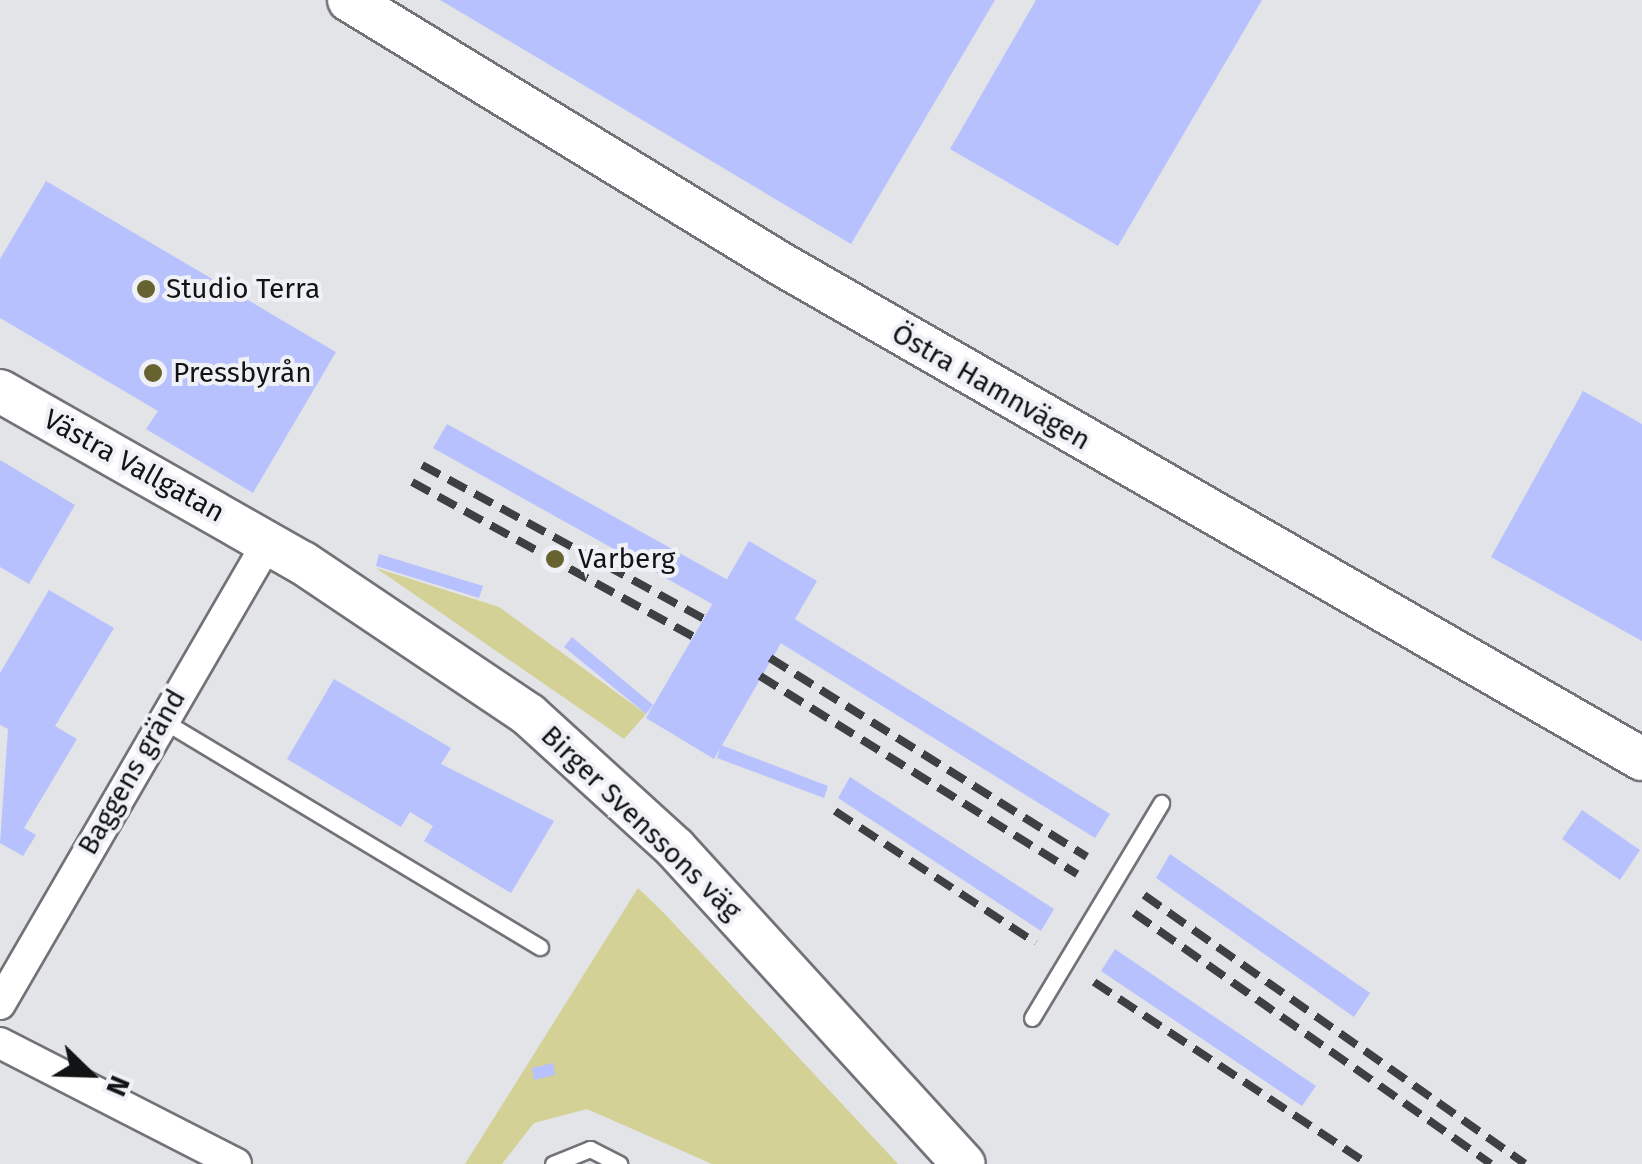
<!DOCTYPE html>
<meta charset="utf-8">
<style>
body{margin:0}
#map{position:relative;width:1642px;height:1164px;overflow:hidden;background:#e3e4e8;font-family:"Fira Sans",sans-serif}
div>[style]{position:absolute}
.green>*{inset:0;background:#d3d196}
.building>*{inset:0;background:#b7c1fe}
.roads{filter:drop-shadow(2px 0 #727377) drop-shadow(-2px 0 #727377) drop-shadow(0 2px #727377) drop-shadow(0 -2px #727377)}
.lane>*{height:15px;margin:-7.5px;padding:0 7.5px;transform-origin:7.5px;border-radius:7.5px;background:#fff}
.street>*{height:30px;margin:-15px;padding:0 15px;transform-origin:15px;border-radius:15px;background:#fff}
.secondary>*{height:42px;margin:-21px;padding:0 21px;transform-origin:21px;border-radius:21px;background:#fff}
.rail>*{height:8px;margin-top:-4px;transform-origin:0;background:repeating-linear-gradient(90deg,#3e3f41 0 20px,transparent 0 30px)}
.bridges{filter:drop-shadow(2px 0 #727377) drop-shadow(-2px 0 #727377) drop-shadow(0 2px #727377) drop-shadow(0 -2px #727377)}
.lane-bridge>*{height:15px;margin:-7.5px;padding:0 7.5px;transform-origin:7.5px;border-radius:7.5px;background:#fff}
.dots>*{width:28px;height:28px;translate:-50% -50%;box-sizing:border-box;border:5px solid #f0f1f6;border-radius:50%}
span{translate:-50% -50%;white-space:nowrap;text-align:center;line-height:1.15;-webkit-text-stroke:8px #f0f1f6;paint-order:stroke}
.poi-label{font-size:28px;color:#121314}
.left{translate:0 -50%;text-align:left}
.street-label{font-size:28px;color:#121314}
.north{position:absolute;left:40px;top:1024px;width:100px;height:100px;-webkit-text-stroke:8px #f0f1f6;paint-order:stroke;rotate:113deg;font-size:28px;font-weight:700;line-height:40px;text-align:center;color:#121314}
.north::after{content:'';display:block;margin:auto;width:35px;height:45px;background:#121314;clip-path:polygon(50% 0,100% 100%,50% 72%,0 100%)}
</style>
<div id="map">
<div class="green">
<i style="clip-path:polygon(376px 568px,499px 607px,646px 714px,624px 739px)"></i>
<i style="clip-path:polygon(638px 888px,663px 912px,898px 1164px,712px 1164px,587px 1109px,534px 1123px,502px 1164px,465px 1164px)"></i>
</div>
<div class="building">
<i style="clip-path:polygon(440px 0,995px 0,851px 244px)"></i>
<i style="clip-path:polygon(1036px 0,1262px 0,1118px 246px,950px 149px)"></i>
<i style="clip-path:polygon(46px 181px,336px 352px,253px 493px,146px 429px,158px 411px,0 318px,0 259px)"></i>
<i style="clip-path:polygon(1583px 391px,1642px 424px,1642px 641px,1491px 557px)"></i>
<i style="clip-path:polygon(447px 424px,728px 580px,714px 605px,433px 448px)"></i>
<i style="clip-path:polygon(0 460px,75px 505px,29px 584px,0 567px)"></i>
<i style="clip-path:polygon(749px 541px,817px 581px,714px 759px,646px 718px)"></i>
<i style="clip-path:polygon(379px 554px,483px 586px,479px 598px,376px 566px)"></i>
<i style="clip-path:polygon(49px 590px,114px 628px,55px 726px,77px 739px,24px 828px,36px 835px,23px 856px,0 843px,8px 729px,0 725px,0 673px)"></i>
<i style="clip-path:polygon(793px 618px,1110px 814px,1095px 838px,779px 642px)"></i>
<i style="clip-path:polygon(572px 637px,653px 705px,646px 714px,564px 647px)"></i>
<i style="clip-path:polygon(334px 679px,451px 748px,441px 764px,554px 821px,511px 893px,424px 841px,433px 826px,410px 812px,401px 827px,287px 759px)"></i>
<i style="clip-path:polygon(721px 745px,828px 786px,824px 798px,717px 758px)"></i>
<i style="clip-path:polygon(850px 777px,1054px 909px,1041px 931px,838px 798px)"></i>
<i style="clip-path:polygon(1582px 810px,1640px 850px,1620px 880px,1562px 839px)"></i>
<i style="clip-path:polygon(1170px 854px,1370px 993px,1354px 1017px,1156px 878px)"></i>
<i style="clip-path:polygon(1115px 949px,1316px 1086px,1302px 1106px,1101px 971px)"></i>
<i style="clip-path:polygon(553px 1063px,555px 1075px,534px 1080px,532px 1068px)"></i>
</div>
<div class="roads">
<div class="lane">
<i style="left:162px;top:720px;width:441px;rotate:31deg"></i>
<i style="left:553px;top:1164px;width:40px;rotate:-22deg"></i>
<i style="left:590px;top:1149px;width:33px;rotate:27deg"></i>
</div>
<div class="street">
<i style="left:0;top:1004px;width:534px;rotate:-59.88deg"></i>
<i style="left:0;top:1043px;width:265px;rotate:27.1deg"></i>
</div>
<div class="secondary">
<i style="left:349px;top:0;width:506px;rotate:31.43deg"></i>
<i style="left:781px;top:264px;width:993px;rotate:29.9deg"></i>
<i style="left:0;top:391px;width:348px;rotate:29.6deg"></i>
<i style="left:303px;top:563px;width:272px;rotate:33.9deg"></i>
<i style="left:529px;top:715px;width:197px;rotate:42.3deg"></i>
<i style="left:675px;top:848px;width:428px;rotate:47.6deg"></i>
</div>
</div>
<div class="rail">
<i style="left:422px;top:465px;width:321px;rotate:28.6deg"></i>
<i style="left:412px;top:482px;width:322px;rotate:28.8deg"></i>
<i style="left:770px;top:658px;width:374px;rotate:32.1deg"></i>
<i style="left:760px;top:676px;width:374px;rotate:32deg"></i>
<i style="left:835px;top:811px;width:240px;rotate:33.3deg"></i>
<i style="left:1144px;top:895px;width:466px;rotate:35.2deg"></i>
<i style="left:1134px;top:913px;width:436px;rotate:35.1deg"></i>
<i style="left:1094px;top:982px;width:329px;rotate:33.6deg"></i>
</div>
<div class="bridges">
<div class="lane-bridge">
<i style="left:1032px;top:1018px;width:251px;rotate:-59deg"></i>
</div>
</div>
<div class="dots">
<i style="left:146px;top:289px;background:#666330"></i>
<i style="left:153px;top:373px;background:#666330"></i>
<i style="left:555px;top:559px;background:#666330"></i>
</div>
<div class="poi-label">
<span class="left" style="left:166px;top:289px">Studio Terra</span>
<span class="left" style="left:173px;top:373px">Pressbyrån</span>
<span class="left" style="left:578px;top:559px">Varberg</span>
</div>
<div class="street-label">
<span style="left:991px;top:387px;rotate:30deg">Östra Hamnvägen</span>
<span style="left:134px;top:466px;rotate:29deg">Västra Vallgatan</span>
<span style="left:132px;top:772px;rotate:-60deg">Baggens gränd</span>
<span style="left:641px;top:823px;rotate:44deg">Birger Svenssons väg</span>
</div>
<div class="north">N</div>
</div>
